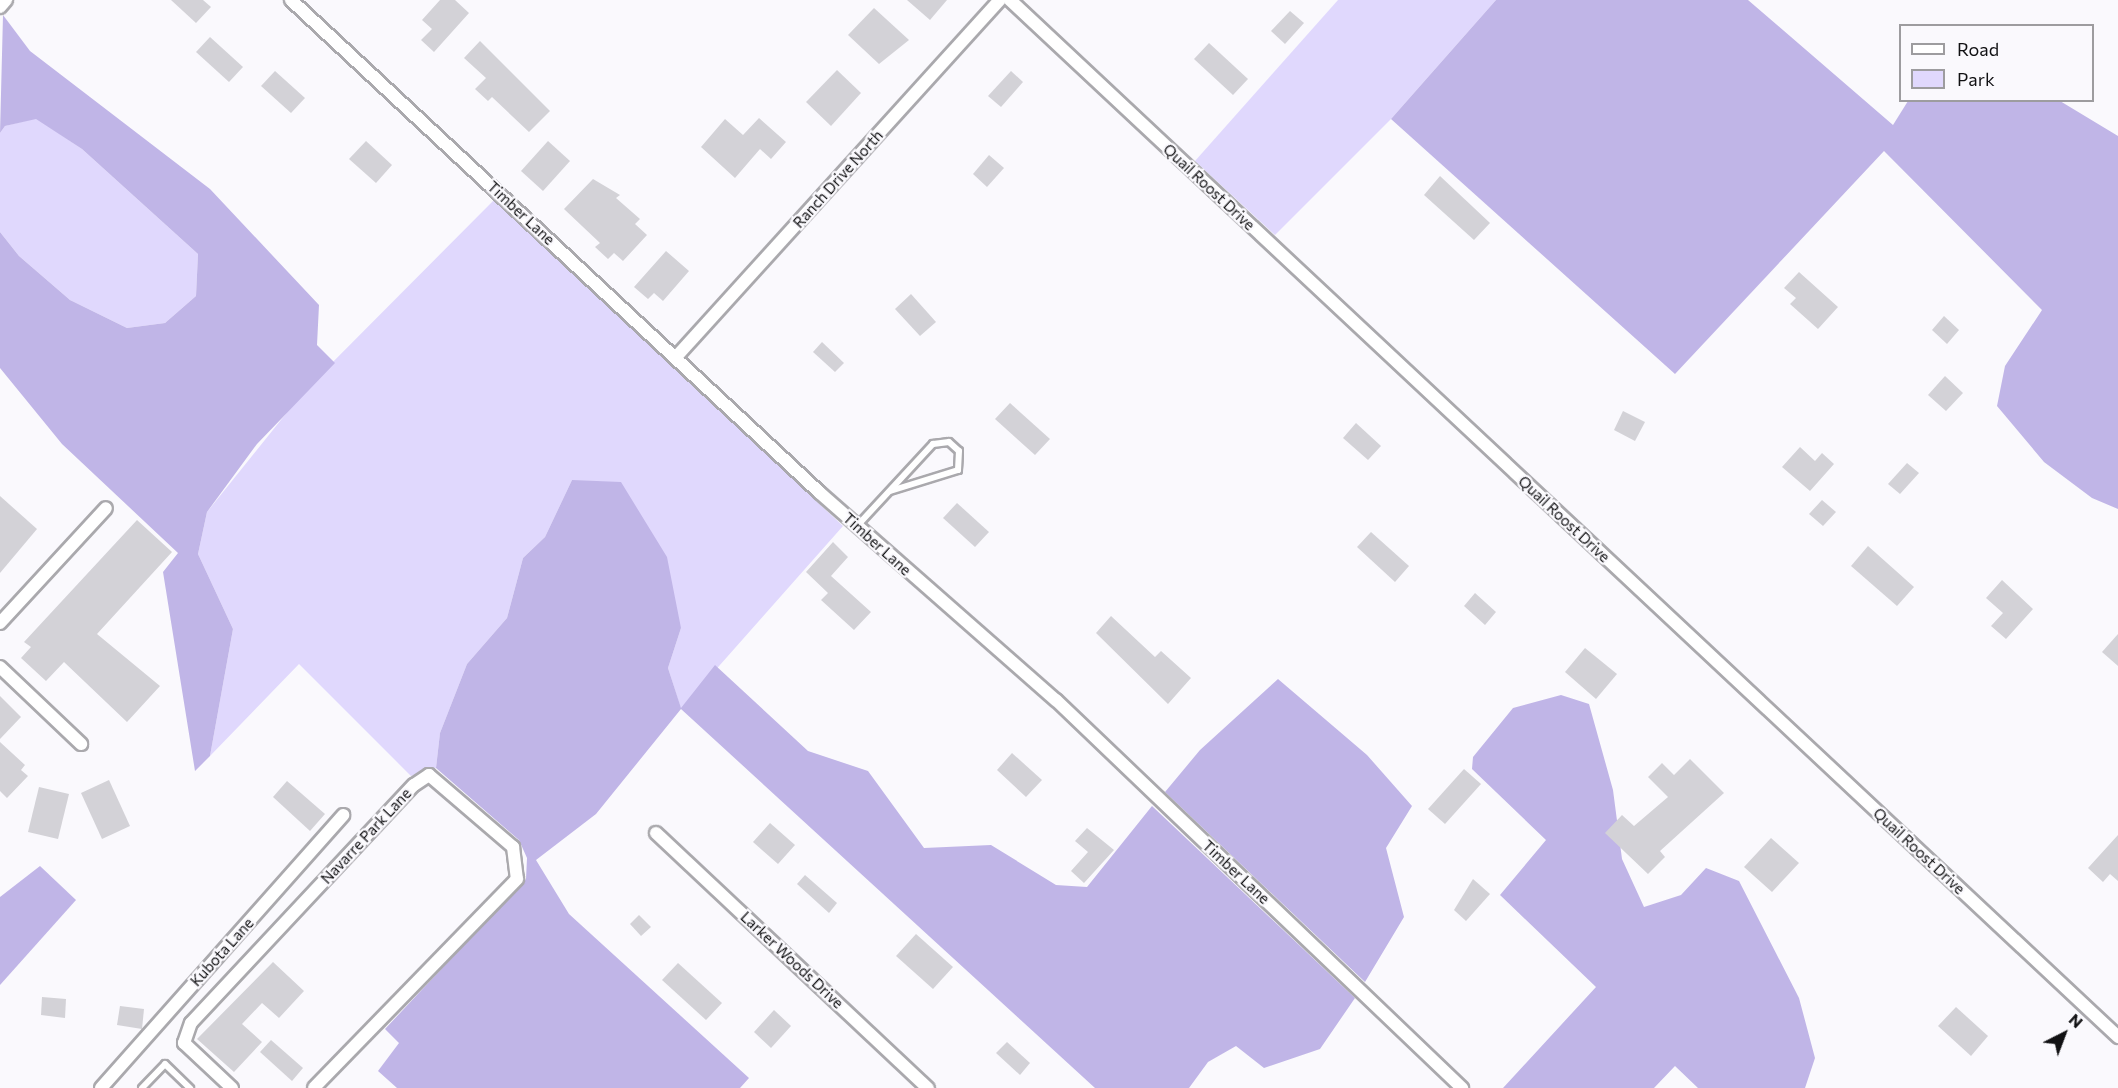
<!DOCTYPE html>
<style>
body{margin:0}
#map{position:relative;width:2118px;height:1088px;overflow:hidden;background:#faf9fd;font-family:Commissioner,sans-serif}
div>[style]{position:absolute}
.green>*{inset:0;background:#e0d8fd}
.forest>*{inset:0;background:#c0b5e7}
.building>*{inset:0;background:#d3d2d7}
.roads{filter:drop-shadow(2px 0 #aaa9ad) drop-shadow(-2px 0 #aaa9ad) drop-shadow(0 2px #aaa9ad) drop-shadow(0 -2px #aaa9ad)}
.service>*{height:6px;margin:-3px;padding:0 3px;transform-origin:3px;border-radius:3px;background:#fff}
.minor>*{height:12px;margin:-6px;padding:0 6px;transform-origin:6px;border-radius:6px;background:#fff}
span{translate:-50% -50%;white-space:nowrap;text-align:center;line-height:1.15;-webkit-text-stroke:4.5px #faf9fd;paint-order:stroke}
.street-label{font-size:15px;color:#111113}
.legend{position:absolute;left:1899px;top:24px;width:195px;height:78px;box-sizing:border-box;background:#faf9fd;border:2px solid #9d9c9f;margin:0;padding:8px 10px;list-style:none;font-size:18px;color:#111113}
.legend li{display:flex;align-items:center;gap:12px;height:30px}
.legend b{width:30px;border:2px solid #9d9c9f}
.north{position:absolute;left:2034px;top:1004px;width:60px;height:60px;-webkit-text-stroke:4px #faf9fd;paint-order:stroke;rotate:42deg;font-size:16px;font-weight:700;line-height:24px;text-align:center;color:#111113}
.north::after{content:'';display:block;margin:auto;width:21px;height:27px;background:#111113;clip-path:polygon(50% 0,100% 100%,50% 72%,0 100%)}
</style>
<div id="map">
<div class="green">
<i style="clip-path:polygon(1338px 0,1496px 0,1391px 119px,1275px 235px,1195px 161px)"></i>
<i style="clip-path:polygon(36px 118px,82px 149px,198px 254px,196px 296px,165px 323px,127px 328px,70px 300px,19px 256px,0 232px,0 133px,5px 126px)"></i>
<i style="clip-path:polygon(494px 200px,843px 526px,681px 709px,668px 668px,681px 628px,572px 480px,545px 537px,523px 558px,507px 618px,467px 664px,440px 733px,436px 768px,411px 776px,299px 664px,210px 756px,233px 629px,198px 554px,207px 512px,305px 390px)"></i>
</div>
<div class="forest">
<i style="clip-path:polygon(1496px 0,1748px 0,1893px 125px,1908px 101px,2060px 101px,2118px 136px,2118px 509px,2092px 498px,2044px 462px,1997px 406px,2005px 366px,2042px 310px,1884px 151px,1675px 374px,1391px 119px)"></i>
<i style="clip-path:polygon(3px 15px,30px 51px,210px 189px,319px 305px,317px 345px,335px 363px,257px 444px,207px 512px,198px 554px,233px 629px,210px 756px,195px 771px,163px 572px,178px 553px,62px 444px,0 368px,0 232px,19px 256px,70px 300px,127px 328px,165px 323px,196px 296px,198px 254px,82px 149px,36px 119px,5px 126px,0 133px)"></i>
<i style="clip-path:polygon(572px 480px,621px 482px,667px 557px,681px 628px,668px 668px,681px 708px,715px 665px,808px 751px,868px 771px,924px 848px,991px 845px,1056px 885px,1087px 887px,1152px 806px,1355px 998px,1320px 1049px,1264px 1068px,1236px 1046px,1208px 1062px,1189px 1088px,1095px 1088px,681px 709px,596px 814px,536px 860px,569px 914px,749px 1078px,740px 1088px,397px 1088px,378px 1071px,399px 1043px,385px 1029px,526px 879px,527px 858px,519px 840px,436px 768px,440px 733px,467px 664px,507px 618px,523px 558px,545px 537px)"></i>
<i style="clip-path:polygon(1278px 679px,1367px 755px,1412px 806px,1386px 848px,1404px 917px,1365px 982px,1165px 792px,1200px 750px)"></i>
<i style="clip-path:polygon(1561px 695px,1589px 704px,1613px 790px,1622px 859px,1644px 907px,1681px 895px,1706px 868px,1739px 881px,1799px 998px,1815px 1058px,1805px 1088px,1698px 1088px,1675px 1066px,1654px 1088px,1503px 1088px,1596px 987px,1500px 895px,1546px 840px,1472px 769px,1473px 757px,1513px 708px)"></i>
<i style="clip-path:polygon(40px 866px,76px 900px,0 985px,0 897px)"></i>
</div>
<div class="building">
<i style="clip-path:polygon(171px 0,203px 0,211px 7px,196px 23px)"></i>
<i style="clip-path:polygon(440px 0,455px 0,469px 13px,434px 52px,421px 40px,432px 29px,422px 20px)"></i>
<i style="clip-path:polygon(907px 0,947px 0,930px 20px)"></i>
<i style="clip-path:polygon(874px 8px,909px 40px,879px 64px,848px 35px)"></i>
<i style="clip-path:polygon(1290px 11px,1304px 23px,1285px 44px,1271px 31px)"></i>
<i style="clip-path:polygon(210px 37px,243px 67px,229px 82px,196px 52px)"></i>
<i style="clip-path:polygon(480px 41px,550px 111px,529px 132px,492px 97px,488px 101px,475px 89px,486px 78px,464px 58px)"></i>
<i style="clip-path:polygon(1209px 43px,1248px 79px,1233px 95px,1194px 59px)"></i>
<i style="clip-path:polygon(837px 70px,861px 93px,831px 126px,806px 102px)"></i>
<i style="clip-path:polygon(275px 71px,305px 98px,291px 113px,261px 86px)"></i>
<i style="clip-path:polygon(1011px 71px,1023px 82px,1001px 107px,988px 96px)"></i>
<i style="clip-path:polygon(759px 118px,786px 142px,771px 159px,760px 149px,735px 178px,701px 147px,725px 119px,743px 135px)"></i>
<i style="clip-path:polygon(366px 141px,392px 165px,376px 183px,349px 159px)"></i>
<i style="clip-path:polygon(548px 141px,570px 161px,543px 191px,521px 171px)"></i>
<i style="clip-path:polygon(989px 155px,1004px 168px,987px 187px,973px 174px)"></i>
<i style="clip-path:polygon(1440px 176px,1490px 223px,1474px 240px,1424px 195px)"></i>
<i style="clip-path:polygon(593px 179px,620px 195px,616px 198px,640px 219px,635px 224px,647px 235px,623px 261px,614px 253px,608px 259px,595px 247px,600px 243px,564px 209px)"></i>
<i style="clip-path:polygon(666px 251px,689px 271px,663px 301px,654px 293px,648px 299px,634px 287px)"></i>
<i style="clip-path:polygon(1799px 272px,1838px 307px,1818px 329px,1790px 304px,1796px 298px,1784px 288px)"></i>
<i style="clip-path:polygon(911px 294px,936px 322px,920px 336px,895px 309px)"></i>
<i style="clip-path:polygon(1944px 316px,1959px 330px,1947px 344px,1932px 330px)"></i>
<i style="clip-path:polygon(822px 342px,844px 363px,835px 372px,813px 352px)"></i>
<i style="clip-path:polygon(1945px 376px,1963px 393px,1946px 411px,1928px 395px)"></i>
<i style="clip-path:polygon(1010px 403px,1050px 439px,1035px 455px,995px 419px)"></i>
<i style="clip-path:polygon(1623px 411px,1645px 422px,1635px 441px,1614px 430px)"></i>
<i style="clip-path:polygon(1356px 423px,1381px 446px,1368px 460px,1343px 438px)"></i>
<i style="clip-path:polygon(1800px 447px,1815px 461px,1822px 453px,1834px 464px,1810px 491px,1782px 467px)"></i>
<i style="clip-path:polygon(1907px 463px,1919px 473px,1900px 494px,1888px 484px)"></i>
<i style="clip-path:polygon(0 496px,37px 529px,0 573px)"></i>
<i style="clip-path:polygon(1822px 500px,1836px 512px,1823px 526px,1809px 514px)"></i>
<i style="clip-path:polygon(957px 503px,989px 532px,975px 547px,943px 518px)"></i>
<i style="clip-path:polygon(137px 520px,172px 552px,97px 634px,160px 686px,127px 722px,64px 662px,46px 681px,21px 658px,31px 647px,24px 642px)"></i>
<i style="clip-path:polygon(1371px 532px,1409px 566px,1395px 582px,1357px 547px)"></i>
<i style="clip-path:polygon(833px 542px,848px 557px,831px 576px,871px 612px,854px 630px,821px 600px,828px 593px,806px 572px)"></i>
<i style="clip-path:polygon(1868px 546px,1914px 587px,1897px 606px,1851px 566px)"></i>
<i style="clip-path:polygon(2002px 580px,2033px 609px,2006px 639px,1991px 626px,2003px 613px,1986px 598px)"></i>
<i style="clip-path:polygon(1475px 593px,1496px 612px,1485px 625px,1464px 606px)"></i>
<i style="clip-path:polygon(1111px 616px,1155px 657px,1161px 651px,1191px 678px,1168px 704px,1096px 633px)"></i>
<i style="clip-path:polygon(2118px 634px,2118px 666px,2102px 652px)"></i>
<i style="clip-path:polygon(1585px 648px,1617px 674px,1596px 699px,1565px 672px)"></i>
<i style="clip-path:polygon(0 696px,21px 717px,0 739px)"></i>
<i style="clip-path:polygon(0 742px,25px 765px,21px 770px,28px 776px,7px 798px,0 791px)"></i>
<i style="clip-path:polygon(1012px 753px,1042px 780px,1026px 797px,997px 770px)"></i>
<i style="clip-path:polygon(1690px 759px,1724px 793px,1660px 851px,1665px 857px,1648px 874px,1605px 833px,1622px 815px,1634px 826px,1668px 797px,1648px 777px,1662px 763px,1674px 775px)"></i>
<i style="clip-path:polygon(1464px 769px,1481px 784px,1445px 824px,1428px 809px)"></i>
<i style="clip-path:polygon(109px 780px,130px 826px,102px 839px,81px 793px)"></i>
<i style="clip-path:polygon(287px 781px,325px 814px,310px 831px,273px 797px)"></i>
<i style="clip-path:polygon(39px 787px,69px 794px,58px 839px,28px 832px)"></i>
<i style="clip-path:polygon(770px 823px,795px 845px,778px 864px,753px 842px)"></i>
<i style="clip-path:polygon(1087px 828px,1114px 850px,1084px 883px,1071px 871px,1088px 852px,1075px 841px)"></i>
<i style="clip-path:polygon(2118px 835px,2118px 881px,2110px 874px,2103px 882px,2088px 868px)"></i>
<i style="clip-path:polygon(1771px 838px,1799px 863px,1772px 892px,1744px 867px)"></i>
<i style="clip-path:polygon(805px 875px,837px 903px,829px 913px,797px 884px)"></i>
<i style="clip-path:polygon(1473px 879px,1490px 894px,1466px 921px,1454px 910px)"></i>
<i style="clip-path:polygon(639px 915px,651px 927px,641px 936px,630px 924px)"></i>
<i style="clip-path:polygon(916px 934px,953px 967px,933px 989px,896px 956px)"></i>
<i style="clip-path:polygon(273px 962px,304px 991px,279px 1018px,262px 1003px,242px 1024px,262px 1042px,234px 1072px,197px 1039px)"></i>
<i style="clip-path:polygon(678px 963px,722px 1003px,706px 1020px,662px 980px)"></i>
<i style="clip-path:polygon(42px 997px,66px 999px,65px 1018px,41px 1015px)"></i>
<i style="clip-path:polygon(120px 1006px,144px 1009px,142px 1029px,117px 1025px)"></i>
<i style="clip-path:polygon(1956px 1007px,1988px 1036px,1971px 1056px,1938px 1026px)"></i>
<i style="clip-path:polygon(774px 1010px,791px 1026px,771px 1048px,754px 1032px)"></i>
<i style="clip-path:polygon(271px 1040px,303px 1068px,292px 1081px,260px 1052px)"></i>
<i style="clip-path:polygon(1007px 1042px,1030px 1063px,1020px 1075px,996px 1053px)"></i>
</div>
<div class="roads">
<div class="service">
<i style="left:857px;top:526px;width:112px;rotate:-47.2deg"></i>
<i style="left:933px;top:444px;width:16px;rotate:-7deg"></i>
<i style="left:949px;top:442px;width:13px;rotate:42deg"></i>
<i style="left:959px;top:451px;width:19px;rotate:93deg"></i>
<i style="left:958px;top:470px;width:71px;rotate:162.8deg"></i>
<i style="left:142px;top:1088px;width:33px;rotate:-46deg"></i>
<i style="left:165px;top:1064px;width:35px;rotate:44deg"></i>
</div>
<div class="minor">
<i style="left:291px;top:0;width:723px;rotate:42.98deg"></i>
<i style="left:820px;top:493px;width:314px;rotate:41.3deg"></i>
<i style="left:1056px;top:700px;width:562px;rotate:43.7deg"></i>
<i style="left:1010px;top:0;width:1518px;rotate:43.1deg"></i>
<i style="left:0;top:7px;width:9px;rotate:-49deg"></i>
<i style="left:676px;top:357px;width:482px;rotate:-47.8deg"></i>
<i style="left:0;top:623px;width:156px;rotate:-47.3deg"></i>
<i style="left:0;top:667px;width:112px;rotate:43.5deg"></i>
<i style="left:656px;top:833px;width:373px;rotate:43.2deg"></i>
<i style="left:101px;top:1088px;width:365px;rotate:-48.4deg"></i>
<i style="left:232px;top:1088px;width:66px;rotate:-136.8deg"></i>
<i style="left:184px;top:1043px;width:21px;rotate:-71deg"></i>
<i style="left:191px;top:1023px;width:326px;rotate:-46.9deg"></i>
<i style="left:414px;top:785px;width:18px;rotate:-34deg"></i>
<i style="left:429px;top:775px;width:111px;rotate:40.6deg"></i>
<i style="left:513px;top:847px;width:32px;rotate:83deg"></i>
<i style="left:517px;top:879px;width:291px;rotate:134.2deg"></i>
</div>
</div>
<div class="street-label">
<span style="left:838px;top:179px;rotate:-48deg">Ranch Drive North</span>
<span style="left:1209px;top:187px;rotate:43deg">Quail Roost Drive</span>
<span style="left:521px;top:213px;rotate:43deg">Timber Lane</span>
<span style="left:1564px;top:519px;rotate:43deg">Quail Roost Drive</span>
<span style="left:877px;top:544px;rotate:42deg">Timber Lane</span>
<span style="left:366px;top:836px;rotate:-47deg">Navarre Park Lane</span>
<span style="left:1919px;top:851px;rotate:43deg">Quail Roost Drive</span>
<span style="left:1236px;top:872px;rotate:43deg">Timber Lane</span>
<span style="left:222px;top:952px;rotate:-48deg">Kubota Lane</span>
<span style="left:792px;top:960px;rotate:43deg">Larker Woods Drive</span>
</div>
<ul class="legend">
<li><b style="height:8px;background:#fff"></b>Road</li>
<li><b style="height:16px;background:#e0d8fd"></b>Park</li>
</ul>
<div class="north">N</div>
</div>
